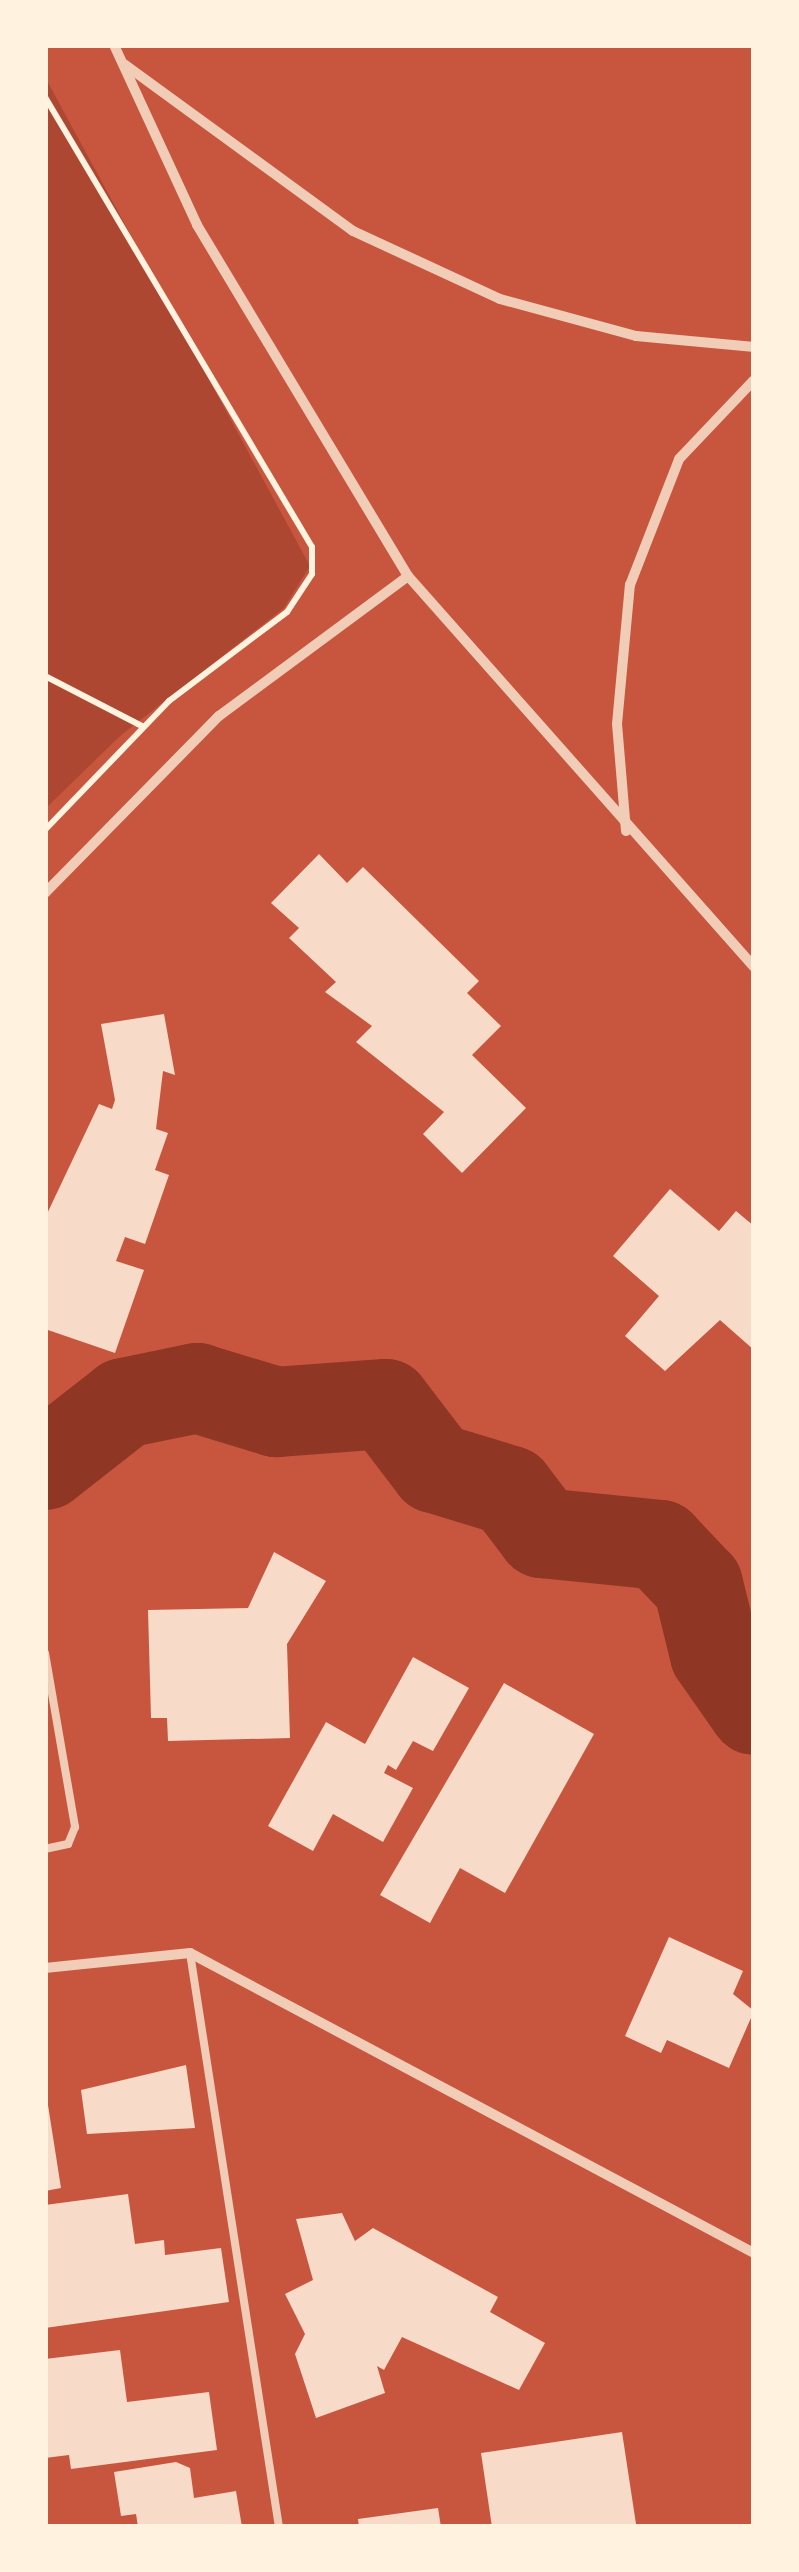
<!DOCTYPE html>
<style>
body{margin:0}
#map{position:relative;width:799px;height:2572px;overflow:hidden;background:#c8553d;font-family:Jost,sans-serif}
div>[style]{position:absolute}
.green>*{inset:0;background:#ae4732}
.river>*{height:90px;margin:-45px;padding:0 45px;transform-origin:45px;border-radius:45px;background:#8f3625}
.building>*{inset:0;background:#f7dbc8}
.path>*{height:6px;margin:-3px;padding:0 3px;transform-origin:3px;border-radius:3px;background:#fff3e0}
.service>*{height:8px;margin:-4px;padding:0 4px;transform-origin:4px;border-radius:4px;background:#f1ccb7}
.minor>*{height:10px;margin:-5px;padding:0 5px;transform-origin:5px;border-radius:5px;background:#f1ccb7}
span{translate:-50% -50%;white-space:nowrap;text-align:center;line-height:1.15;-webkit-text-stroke:8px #fff3e0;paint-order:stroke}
.frame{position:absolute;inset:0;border:48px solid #fff3e0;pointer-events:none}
</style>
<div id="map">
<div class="green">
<i style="clip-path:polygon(45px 77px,310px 566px,284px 608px,120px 736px,45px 809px)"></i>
</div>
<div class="river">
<i style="left:45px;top:1465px;width:100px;rotate:-38.1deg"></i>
<i style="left:124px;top:1403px;width:75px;rotate:-11.6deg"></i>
<i style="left:197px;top:1388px;width:83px;rotate:16.9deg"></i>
<i style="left:276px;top:1412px;width:110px;rotate:-4.2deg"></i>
<i style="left:386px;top:1404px;width:81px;rotate:52.6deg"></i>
<i style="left:435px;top:1468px;width:78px;rotate:17deg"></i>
<i style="left:510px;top:1491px;width:53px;rotate:52.7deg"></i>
<i style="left:542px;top:1533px;width:119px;rotate:5.8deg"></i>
<i style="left:660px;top:1545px;width:55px;rotate:46.5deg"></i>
<i style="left:698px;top:1585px;width:71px;rotate:76.2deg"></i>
<i style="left:715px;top:1654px;width:68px;rotate:55.1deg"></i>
</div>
<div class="building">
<i style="clip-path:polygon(319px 854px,347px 883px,363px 867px,479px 981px,467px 993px,501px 1026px,472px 1055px,526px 1108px,462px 1173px,423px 1134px,444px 1112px,356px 1042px,372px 1026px,325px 992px,336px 982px,289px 938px,299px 928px,271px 903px)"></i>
<i style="clip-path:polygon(164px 1014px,175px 1075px,163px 1071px,156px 1129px,168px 1133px,155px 1170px,169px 1175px,145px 1244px,125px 1237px,116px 1261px,144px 1270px,115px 1353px,45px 1329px,45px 1218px,99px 1104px,112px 1109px,115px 1100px,101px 1024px)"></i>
<i style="clip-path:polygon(670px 1189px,719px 1231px,736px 1211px,754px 1226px,754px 1350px,720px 1320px,665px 1371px,625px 1336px,659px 1296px,613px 1256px)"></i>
<i style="clip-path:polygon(274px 1552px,326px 1581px,287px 1644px,290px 1738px,168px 1741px,167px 1718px,151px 1718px,148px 1610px,248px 1608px)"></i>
<i style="clip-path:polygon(413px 1657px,469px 1688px,433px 1751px,413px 1741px,396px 1770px,388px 1765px,384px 1773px,413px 1788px,383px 1842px,333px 1814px,313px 1851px,268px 1826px,326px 1722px,365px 1744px)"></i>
<i style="clip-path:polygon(504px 1683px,594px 1734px,505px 1893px,460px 1868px,430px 1923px,380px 1895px)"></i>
<i style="clip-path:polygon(669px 1937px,743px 1971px,733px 1994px,754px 2011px,729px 2068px,667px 2040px,661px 2053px,625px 2036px)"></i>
<i style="clip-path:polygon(186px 2065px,195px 2128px,87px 2134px,81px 2090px)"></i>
<i style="clip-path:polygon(45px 2086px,61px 2188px,45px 2191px)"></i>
<i style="clip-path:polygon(128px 2194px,135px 2244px,164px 2240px,165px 2255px,221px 2248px,229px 2302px,45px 2328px,45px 2205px)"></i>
<i style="clip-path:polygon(342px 2213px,355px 2241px,373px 2228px,498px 2297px,490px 2312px,545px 2343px,519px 2390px,402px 2337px,384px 2370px,377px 2366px,385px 2393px,316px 2418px,295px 2354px,305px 2334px,285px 2294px,313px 2280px,296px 2219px)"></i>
<i style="clip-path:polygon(120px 2350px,127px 2402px,209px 2392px,217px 2450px,71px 2469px,69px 2455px,45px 2458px,45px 2359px)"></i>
<i style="clip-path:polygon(622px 2432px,636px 2524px,492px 2527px,481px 2453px)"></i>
<i style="clip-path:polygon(176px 2462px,190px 2468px,194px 2498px,236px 2491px,242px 2527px,138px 2527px,136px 2514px,121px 2516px,114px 2472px)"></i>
<i style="clip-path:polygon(438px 2508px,441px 2527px,359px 2527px,358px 2519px)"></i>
</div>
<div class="path">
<i style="left:45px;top:97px;width:523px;rotate:59.32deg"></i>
<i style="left:312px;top:547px;width:27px;rotate:90deg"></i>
<i style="left:312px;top:574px;width:45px;rotate:123.3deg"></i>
<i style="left:287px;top:612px;width:148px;rotate:143deg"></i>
<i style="left:169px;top:701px;width:179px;rotate:133.9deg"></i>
<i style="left:45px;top:676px;width:109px;rotate:27.3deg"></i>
</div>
<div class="service">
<i style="left:45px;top:1653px;width:177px;rotate:80.2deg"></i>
<i style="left:75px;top:1827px;width:18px;rotate:112deg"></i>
<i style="left:68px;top:1844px;width:24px;rotate:168deg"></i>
<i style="left:190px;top:1953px;width:581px;rotate:81.19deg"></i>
</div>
<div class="minor">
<i style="left:114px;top:45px;width:198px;rotate:65.2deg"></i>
<i style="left:197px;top:225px;width:410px;rotate:59deg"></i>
<i style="left:408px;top:576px;width:522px;rotate:48.49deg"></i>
<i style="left:124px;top:64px;width:283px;rotate:36.1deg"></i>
<i style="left:353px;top:231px;width:162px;rotate:24.8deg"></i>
<i style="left:500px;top:299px;width:141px;rotate:15.2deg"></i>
<i style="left:636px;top:336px;width:119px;rotate:5.3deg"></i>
<i style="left:626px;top:831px;width:107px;rotate:-94.8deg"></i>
<i style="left:617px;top:724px;width:140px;rotate:-84.7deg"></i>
<i style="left:630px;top:585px;width:135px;rotate:-68.7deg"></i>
<i style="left:679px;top:459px;width:109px;rotate:-46.5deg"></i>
<i style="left:45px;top:893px;width:248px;rotate:-45.5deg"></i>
<i style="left:219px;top:716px;width:235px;rotate:-36.5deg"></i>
<i style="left:45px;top:1968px;width:146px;rotate:-5.9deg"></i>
<i style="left:190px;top:1953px;width:639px;rotate:28.01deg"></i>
</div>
<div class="frame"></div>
</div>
